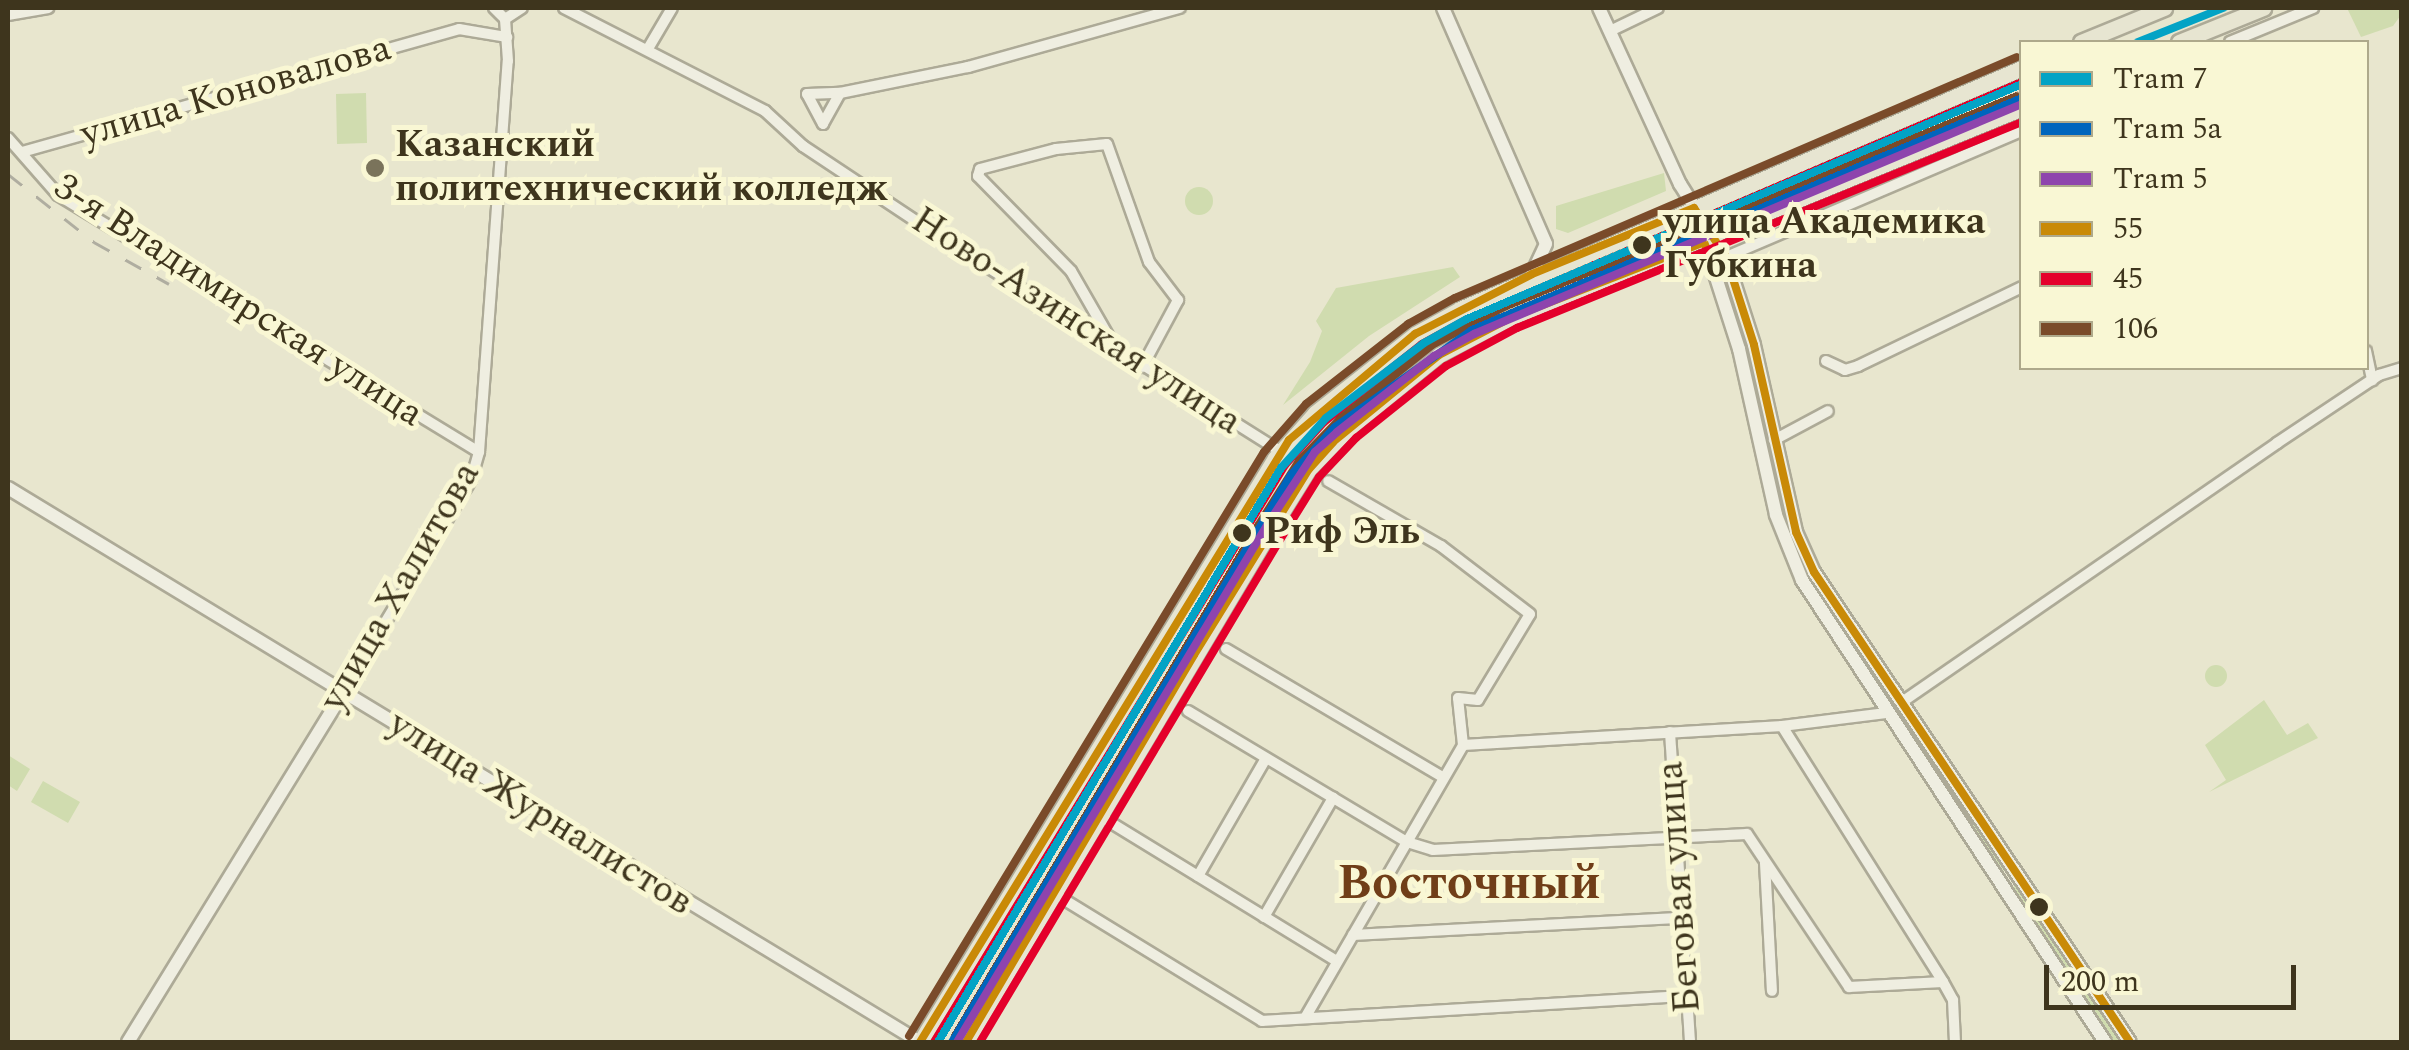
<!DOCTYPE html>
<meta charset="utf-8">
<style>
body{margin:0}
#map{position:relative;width:2409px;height:1050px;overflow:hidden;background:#e8e6ce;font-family:Spectral,serif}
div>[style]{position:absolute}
.green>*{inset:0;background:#d0dcaf}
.round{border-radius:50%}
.roads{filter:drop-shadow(2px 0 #adaa97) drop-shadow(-2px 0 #adaa97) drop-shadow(0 2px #adaa97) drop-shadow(0 -2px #adaa97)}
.minor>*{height:10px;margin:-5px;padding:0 5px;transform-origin:5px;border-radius:5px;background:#efeee1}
.tertiary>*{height:12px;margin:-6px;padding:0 6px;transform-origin:6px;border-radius:6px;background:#efeee1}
.primary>*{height:15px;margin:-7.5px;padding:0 7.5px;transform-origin:7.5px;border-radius:7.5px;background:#e7e5d1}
.rail>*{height:2.5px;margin-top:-1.25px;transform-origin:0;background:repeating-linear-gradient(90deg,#afada0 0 18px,transparent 0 36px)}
.bus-1>*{height:8px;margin:-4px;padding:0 4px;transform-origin:4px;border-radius:4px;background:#c98a07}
.bus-2>*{height:8px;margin:-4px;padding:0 4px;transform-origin:4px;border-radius:4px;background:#e4002b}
.bus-3>*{height:8px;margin:-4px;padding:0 4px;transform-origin:4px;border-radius:4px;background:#7a4b2a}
.tram-1>*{height:8px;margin:-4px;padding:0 4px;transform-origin:4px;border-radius:4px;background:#03a3c5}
.tram-2>*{height:8px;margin:-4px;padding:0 4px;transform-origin:4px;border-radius:4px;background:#0065bd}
.tram-3>*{height:8px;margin:-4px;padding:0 4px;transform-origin:4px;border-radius:4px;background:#8e44ad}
.dots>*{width:28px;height:28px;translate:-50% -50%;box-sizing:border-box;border:5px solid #f9f7d4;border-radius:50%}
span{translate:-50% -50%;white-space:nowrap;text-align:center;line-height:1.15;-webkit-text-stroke:10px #f9f7d4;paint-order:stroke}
.street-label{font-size:38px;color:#3e351d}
.poi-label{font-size:38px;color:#3e351d;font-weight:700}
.left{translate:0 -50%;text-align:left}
.stop-label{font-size:38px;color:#3e351d;font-weight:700}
.district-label{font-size:48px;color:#703e18;font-weight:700}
.frame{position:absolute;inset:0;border:10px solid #3e351d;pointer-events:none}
.legend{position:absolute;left:2019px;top:40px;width:350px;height:330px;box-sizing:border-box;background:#f9f7d4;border:2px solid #aea98b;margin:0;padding:12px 18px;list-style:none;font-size:30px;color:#3e351d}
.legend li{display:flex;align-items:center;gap:20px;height:50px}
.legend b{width:50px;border:2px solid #aea98b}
.scale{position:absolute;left:2044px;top:965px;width:252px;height:45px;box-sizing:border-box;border:5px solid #3e351d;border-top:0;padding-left:12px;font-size:30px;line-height:35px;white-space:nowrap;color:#3e351d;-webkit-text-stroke:8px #f9f7d4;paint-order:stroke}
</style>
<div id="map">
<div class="green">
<i style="clip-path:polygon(2347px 8px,2401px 8px,2401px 15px,2393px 26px,2361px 37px)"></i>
<i style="clip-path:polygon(366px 93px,367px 143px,337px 144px,336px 94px)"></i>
<i style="clip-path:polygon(1664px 173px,1666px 191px,1568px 233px,1556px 229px,1556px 206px)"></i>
<i class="round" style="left:1185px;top:187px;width:28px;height:28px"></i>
<i style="clip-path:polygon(1453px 267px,1460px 277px,1369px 336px,1283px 405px,1310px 362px,1322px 331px,1316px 321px,1336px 288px)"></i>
<i style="clip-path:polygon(1819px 587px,1892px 698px,1890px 701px,1812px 591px)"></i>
<i class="round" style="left:2205px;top:665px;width:22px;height:22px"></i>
<i style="clip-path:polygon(2264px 700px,2287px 735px,2308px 723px,2318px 738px,2209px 792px,2226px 780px,2205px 745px)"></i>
<i style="clip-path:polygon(1904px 720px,2006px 868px,2003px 871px,1999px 872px)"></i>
<i style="clip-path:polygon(8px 755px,30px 769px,17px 791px,8px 785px)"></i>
<i style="clip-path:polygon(43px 781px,80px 802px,68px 823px,31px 802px)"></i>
<i style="clip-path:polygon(2018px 884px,2121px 1039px,2121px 1042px,2111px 1042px,2010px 889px)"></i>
</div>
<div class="roads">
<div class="minor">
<i style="left:494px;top:8px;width:16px;rotate:45deg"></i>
<i style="left:564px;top:8px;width:226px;rotate:27.1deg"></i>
<i style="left:765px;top:111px;width:52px;rotate:42.6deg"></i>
<i style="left:803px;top:146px;width:168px;rotate:33.6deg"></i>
<i style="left:943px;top:239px;width:398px;rotate:32.2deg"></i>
<i style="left:8px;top:15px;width:41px;rotate:-9.9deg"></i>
<i style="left:505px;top:19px;width:20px;rotate:-33deg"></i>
<i style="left:1610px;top:31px;width:53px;rotate:-25.6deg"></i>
<i style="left:2230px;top:42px;width:90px;rotate:-22.3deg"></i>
<i style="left:649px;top:47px;width:45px;rotate:-59.5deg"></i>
<i style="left:840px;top:93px;width:131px;rotate:-11.5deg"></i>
<i style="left:968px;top:67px;width:220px;rotate:-15.6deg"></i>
<i style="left:840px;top:93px;width:35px;rotate:119deg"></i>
<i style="left:823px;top:124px;width:34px;rotate:-118deg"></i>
<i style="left:807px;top:94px;width:33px;rotate:-2deg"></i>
<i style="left:8px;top:138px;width:76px;rotate:48.7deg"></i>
<i style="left:58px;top:195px;width:493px;rotate:31.4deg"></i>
<i style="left:22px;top:152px;width:454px;rotate:-15.7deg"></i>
<i style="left:459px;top:29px;width:49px;rotate:9.5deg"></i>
<i style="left:1726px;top:257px;width:322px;rotate:-23.1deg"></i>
<i style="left:1117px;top:351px;width:92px;rotate:-119.9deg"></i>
<i style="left:1071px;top:271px;width:133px;rotate:-134.4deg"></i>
<i style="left:978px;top:176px;width:7px;rotate:-74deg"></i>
<i style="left:980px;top:169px;width:79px;rotate:-14.7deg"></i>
<i style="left:1056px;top:149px;width:51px;rotate:-5.6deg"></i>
<i style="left:1107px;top:144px;width:125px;rotate:70.4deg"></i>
<i style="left:1149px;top:262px;width:48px;rotate:52.7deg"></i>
<i style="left:1178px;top:300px;width:76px;rotate:118.2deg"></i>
<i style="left:2366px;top:351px;width:30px;rotate:78deg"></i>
<i style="left:1826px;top:361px;width:21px;rotate:25deg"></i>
<i style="left:1845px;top:370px;width:14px;rotate:-17deg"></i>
<i style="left:1858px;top:366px;width:182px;rotate:-25.7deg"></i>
<i style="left:1774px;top:440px;width:61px;rotate:-28.2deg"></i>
<i style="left:1226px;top:649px;width:253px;rotate:30.6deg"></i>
<i style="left:342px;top:694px;width:250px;rotate:-58.9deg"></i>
<i style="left:471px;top:480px;width:29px;rotate:-74deg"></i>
<i style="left:479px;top:452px;width:392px;rotate:-85.8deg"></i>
<i style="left:508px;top:61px;width:42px;rotate:-94.1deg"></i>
<i style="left:1902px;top:702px;width:456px;rotate:-34.6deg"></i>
<i style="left:2277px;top:443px;width:123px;rotate:-33.7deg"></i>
<i style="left:2379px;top:375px;width:24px;rotate:-17deg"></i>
<i style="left:1188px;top:711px;width:255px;rotate:30.9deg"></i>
<i style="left:1407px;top:842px;width:27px;rotate:17deg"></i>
<i style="left:1433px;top:850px;width:314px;rotate:-2.9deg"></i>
<i style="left:1747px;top:834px;width:184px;rotate:56.3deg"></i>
<i style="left:1849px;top:987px;width:94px;rotate:-3deg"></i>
<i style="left:1782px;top:726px;width:302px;rotate:57.8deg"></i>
<i style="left:1943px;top:982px;width:21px;rotate:61deg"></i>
<i style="left:1953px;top:1000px;width:42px;rotate:87.3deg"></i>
<i style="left:1670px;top:732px;width:311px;rotate:86.3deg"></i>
<i style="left:1463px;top:745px;width:320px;rotate:-3.4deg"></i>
<i style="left:1782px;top:726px;width:105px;rotate:-7.1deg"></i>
<i style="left:1100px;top:816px;width:278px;rotate:31.5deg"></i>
<i style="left:1765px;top:863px;width:128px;rotate:86.9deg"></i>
<i style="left:1198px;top:876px;width:136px;rotate:-60deg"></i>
<i style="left:1055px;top:894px;width:243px;rotate:31.5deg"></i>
<i style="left:1262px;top:1021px;width:426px;rotate:-3.4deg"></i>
<i style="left:1264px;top:917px;width:138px;rotate:-59.9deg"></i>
<i style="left:1353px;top:935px;width:329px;rotate:-3deg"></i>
<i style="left:1305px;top:1018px;width:315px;rotate:-59.9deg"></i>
<i style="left:1463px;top:745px;width:47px;rotate:-96.1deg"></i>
<i style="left:1458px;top:698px;width:20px;rotate:6deg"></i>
<i style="left:1478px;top:700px;width:100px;rotate:-58.8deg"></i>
<i style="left:1530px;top:614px;width:112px;rotate:-142.6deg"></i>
<i style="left:1441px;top:546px;width:130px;rotate:-150.1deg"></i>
</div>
<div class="tertiary">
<i style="left:1443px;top:8px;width:257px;rotate:66.4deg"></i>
<i style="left:1546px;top:244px;width:33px;rotate:115deg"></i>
<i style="left:1599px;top:8px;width:194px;rotate:65.3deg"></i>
<i style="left:1680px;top:184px;width:86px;rotate:57.8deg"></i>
<i style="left:1726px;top:257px;width:92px;rotate:72.3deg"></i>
<i style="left:1754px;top:345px;width:192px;rotate:77.3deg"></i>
<i style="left:1796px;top:532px;width:44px;rotate:65.8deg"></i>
<i style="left:1814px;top:572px;width:566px;rotate:56.09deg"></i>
<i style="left:1695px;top:212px;width:144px;rotate:72.2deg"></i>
<i style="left:1739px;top:349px;width:170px;rotate:77.4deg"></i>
<i style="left:1776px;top:515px;width:70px;rotate:68.2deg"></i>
<i style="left:1802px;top:580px;width:552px;rotate:56.74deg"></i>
<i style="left:8px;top:488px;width:1067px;rotate:31.28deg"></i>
<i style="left:128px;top:1042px;width:409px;rotate:-58.4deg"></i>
</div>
<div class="primary">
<i style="left:2081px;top:42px;width:90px;rotate:-22.3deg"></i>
<i style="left:2179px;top:42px;width:91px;rotate:-22deg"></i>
<i style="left:920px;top:1042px;width:683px;rotate:-58.71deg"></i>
<i style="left:1275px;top:458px;width:60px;rotate:-48.4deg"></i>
<i style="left:1315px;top:413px;width:127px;rotate:-38.3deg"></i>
<i style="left:1415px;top:334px;width:51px;rotate:-29.1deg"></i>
<i style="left:1460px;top:309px;width:611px;rotate:-23.21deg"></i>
<i style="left:966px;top:1042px;width:592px;rotate:-59.24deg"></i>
<i style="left:1269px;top:533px;width:75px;rotate:-58deg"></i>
<i style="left:1309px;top:469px;width:56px;rotate:-45.7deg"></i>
<i style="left:1348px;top:429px;width:117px;rotate:-39.1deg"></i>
<i style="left:1439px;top:355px;width:82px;rotate:-27.5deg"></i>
<i style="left:1512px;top:317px;width:551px;rotate:-22.28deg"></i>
</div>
</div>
<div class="rail">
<i style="left:8px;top:174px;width:110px;rotate:38.3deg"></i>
<i style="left:94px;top:242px;width:86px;rotate:29.2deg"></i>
</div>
<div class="bus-1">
<i style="left:920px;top:1042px;width:706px;rotate:-58.49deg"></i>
<i style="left:1289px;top:440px;width:165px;rotate:-40.1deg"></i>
<i style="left:1415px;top:334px;width:131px;rotate:-27.1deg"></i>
<i style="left:1532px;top:274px;width:175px;rotate:-22.2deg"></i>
<i style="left:1694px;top:208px;width:59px;rotate:56.9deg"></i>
<i style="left:1726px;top:257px;width:92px;rotate:72.3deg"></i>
<i style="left:1754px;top:345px;width:192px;rotate:77.3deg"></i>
<i style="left:1796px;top:532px;width:44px;rotate:65.8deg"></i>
<i style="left:1814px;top:572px;width:566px;rotate:56.09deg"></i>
<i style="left:966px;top:1042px;width:449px;rotate:-59.5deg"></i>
<i style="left:1194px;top:655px;width:219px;rotate:-58.3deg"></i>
<i style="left:1309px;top:469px;width:36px;rotate:-48deg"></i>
<i style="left:1333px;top:442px;width:137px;rotate:-39.4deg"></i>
<i style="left:1439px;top:355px;width:82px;rotate:-27.5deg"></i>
<i style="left:1512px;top:317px;width:206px;rotate:-21.3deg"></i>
<i style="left:1704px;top:242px;width:36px;rotate:69deg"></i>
</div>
<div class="bus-2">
<i style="left:934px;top:1042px;width:675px;rotate:-58.69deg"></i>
<i style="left:1285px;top:465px;width:58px;rotate:-47.8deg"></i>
<i style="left:1324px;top:422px;width:125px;rotate:-38.5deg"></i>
<i style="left:1422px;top:344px;width:50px;rotate:-28.6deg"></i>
<i style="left:1466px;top:320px;width:605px;rotate:-23.17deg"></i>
<i style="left:980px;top:1042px;width:585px;rotate:-59.14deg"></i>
<i style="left:1280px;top:540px;width:74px;rotate:-58.2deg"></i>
<i style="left:1319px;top:477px;width:54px;rotate:-46.5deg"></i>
<i style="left:1356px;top:438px;width:115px;rotate:-38.7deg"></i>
<i style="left:1446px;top:366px;width:81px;rotate:-28.2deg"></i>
<i style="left:1517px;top:328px;width:545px;rotate:-22.19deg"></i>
</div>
<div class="bus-3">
<i style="left:909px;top:1036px;width:683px;rotate:-58.71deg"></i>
<i style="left:1264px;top:452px;width:64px;rotate:-48.8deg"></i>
<i style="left:1306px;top:404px;width:130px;rotate:-38.1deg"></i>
<i style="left:1408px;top:324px;width:54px;rotate:-29deg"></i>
<i style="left:1455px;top:298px;width:611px;rotate:-23.21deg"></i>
<i style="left:955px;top:1036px;width:593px;rotate:-59.28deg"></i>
<i style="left:1258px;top:526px;width:77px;rotate:-57.8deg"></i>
<i style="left:1299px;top:461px;width:59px;rotate:-45.7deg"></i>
<i style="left:1340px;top:419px;width:118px;rotate:-38.8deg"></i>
<i style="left:1432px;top:345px;width:84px;rotate:-27.8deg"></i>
<i style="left:1506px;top:306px;width:552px;rotate:-22.34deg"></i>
</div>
<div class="tram-1">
<i style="left:2138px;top:42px;width:92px;rotate:-21.8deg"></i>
<i style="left:938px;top:1042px;width:669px;rotate:-59.14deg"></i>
<i style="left:1281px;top:468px;width:67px;rotate:-48deg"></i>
<i style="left:1326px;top:418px;width:123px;rotate:-37.4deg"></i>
<i style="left:1424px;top:343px;width:49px;rotate:-29.2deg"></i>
<i style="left:1467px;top:319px;width:603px;rotate:-22.95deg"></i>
</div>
<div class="tram-2">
<i style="left:952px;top:1042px;width:661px;rotate:-59.13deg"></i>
<i style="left:1291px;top:475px;width:65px;rotate:-47.5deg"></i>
<i style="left:1335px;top:427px;width:168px;rotate:-35.3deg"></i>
<i style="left:1472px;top:330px;width:597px;rotate:-22.87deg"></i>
</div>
<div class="tram-3">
<i style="left:957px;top:1042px;width:606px;rotate:-59.04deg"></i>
<i style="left:1269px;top:522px;width:84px;rotate:-56.7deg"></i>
<i style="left:1315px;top:452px;width:30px;rotate:-42deg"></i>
<i style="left:1337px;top:432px;width:123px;rotate:-38.1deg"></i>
<i style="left:1434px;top:356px;width:46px;rotate:-28.8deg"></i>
<i style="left:1474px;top:334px;width:594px;rotate:-22.77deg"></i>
</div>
<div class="dots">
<i style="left:375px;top:168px;background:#7a735b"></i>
<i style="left:1642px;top:245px;background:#3e351d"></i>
<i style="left:1242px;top:533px;background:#3e351d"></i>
<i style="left:2039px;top:907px;background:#3e351d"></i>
</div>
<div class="street-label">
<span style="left:236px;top:92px;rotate:-16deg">улица Коновалова</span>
<span style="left:238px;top:301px;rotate:33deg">3-я Владимирская улица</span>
<span style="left:1076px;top:322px;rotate:33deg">Ново-Азинская улица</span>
<span style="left:401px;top:587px;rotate:-60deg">улица Халитова</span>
<span style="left:540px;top:814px;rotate:32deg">улица Журналистов</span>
<span style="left:1680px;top:887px;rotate:-94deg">Беговая улица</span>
</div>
<div class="poi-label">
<span class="left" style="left:395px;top:168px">Казанский<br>политехнический колледж</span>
</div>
<div class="stop-label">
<span class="left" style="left:1664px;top:245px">улица Академика<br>Губкина</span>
<span class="left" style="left:1264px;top:533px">Риф Эль</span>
</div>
<div class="district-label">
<span style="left:1469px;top:884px">Восточный</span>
</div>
<div class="frame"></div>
<ul class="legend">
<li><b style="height:12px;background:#03a3c5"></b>Tram 7</li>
<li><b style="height:12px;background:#0065bd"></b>Tram 5а</li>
<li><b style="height:12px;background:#8e44ad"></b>Tram 5</li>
<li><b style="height:12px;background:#c98a07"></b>55</li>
<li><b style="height:12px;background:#e4002b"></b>45</li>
<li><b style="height:12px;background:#7a4b2a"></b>106</li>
</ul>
<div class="scale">200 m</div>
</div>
